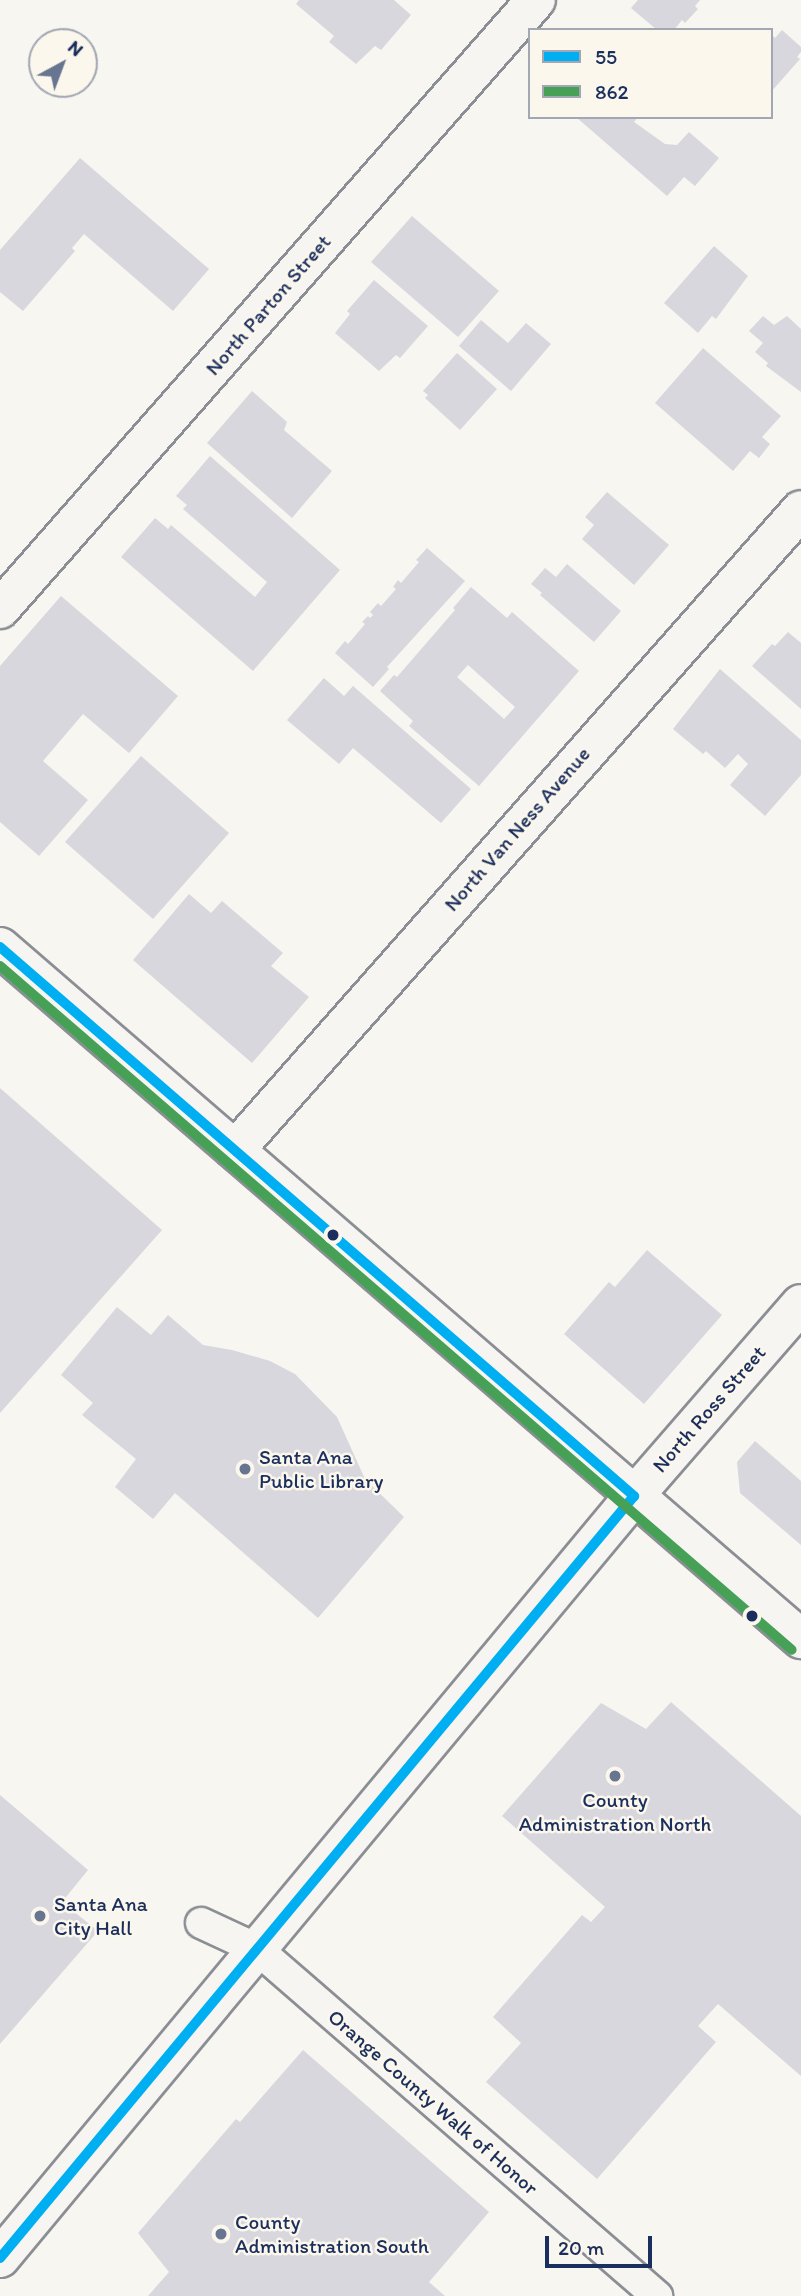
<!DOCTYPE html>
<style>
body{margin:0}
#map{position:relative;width:801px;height:2296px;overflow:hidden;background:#f8f6f0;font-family:Itim,sans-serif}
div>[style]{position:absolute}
.building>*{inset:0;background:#d8d7dd}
.roads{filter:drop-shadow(2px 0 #8b8e94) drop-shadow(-2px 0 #8b8e94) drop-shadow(0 2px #8b8e94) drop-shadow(0 -2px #8b8e94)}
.pedestrian>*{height:30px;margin:-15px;padding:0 15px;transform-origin:15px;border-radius:15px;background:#f6f5f1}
.minor>*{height:38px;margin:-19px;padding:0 19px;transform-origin:19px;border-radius:19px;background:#f6f5f1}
.tertiary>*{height:38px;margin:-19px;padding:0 19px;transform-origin:19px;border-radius:19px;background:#f6f5f1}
.secondary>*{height:38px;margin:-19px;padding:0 19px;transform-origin:19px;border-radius:19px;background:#f6f5f1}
.bus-1>*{height:10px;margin:-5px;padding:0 5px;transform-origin:5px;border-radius:5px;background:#00aff2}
.bus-2>*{height:10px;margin:-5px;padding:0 5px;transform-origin:5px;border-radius:5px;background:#46a056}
.dots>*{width:19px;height:19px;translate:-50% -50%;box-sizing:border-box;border:4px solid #fbf7ec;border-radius:50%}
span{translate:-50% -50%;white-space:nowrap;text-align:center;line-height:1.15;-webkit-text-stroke:5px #fbf7ec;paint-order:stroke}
.street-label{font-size:21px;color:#1b2f5e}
.poi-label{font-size:21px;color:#1b2f5e}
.left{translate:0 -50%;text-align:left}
.legend{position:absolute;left:528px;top:28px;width:245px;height:91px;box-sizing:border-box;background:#fbf7ec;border:2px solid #a1a7b3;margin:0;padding:9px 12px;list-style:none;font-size:21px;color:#1b2f5e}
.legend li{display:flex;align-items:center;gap:14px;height:35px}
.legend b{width:35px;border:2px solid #a1a7b3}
.north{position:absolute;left:28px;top:28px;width:70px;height:70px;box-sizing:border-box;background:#fbf7ec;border:2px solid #a1a7b3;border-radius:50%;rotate:41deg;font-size:19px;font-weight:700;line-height:28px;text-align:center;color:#1b2f5e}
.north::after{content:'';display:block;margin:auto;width:24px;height:32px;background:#687591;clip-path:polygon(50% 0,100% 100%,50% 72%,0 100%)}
.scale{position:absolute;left:545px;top:2236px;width:107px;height:32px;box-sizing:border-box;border:4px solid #1b2f5e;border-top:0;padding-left:9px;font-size:21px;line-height:24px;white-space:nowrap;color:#1b2f5e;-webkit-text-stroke:5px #fbf7ec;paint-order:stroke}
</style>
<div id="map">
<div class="building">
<i style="clip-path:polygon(299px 0,394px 0,411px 15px,381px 50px,375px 46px,356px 64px,329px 42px,334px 36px,296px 4px)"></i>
<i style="clip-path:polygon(638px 0,700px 0,695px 6px,698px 9px,685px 23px,682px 20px,674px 30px,657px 30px,631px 8px)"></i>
<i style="clip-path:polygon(782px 30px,801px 47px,801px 52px,797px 57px,800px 59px,771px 92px,771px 34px,775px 38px)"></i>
<i style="clip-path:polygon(576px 117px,638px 117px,634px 122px,665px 144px,677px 145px,689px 132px,719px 158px,695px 186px,684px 177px,667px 196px)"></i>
<i style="clip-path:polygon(80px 158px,209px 269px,173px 311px,84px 234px,72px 248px,75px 251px,23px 311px,0 292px,0 250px)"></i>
<i style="clip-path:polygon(412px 216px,499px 291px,458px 337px,371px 262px)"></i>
<i style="clip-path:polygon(714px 246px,748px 276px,716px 319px,712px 316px,698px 333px,664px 303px)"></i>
<i style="clip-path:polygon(374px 280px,428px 326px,400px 358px,396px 355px,379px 371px,335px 333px,350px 314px,347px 311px)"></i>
<i style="clip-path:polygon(763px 316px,774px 325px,787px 316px,801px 329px,801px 392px,766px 366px,768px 363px,755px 352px,763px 343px,749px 331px)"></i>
<i style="clip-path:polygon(481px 320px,508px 343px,526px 323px,551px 344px,511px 391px,459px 346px)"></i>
<i style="clip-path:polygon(703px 348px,781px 416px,762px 437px,770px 444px,759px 458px,750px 451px,733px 471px,655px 403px)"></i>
<i style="clip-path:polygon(457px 353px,497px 389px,460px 430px,425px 398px,428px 395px,423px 391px)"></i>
<i style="clip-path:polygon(252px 391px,287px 422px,284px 430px,332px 471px,292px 518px,207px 443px)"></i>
<i style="clip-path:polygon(210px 456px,340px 570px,253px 671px,121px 557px,155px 518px,168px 529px,171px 525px,255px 597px,267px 582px,183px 509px,187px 505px,176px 496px)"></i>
<i style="clip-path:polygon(607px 492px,669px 545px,634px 585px,582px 539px,594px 525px,585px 517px)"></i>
<i style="clip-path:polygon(427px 548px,465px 581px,387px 667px,389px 669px,373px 687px,335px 653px,345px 641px,348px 644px,365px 624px,362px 622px,368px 616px,370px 618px,373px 615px,370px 612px,378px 603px,381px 606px,396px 589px,393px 587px,398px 580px,401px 583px,419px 562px,416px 560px)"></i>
<i style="clip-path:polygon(567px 564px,621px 611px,594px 642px,540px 595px,542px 593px,531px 584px,545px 568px,556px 577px)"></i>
<i style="clip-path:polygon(evenodd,471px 587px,507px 618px,512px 612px,579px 671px,479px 786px,409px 726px,413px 721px,380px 691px,394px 675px,397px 677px,455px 610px,453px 608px,471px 587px,468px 665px,515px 707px,504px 719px,457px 677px,468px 665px)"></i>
<i style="clip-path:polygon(61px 596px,178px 696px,129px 753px,83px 714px,43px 761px,88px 800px,39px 856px,0 822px,0 666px)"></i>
<i style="clip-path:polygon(788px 632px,801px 643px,801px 709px,752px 666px,772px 644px,775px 646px)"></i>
<i style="clip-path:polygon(720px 669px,801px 740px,801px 775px,765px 816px,730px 785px,748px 764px,738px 754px,725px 768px,706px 751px,703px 754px,673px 729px)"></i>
<i style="clip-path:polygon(324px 678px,344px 696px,353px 686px,471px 789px,441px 823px,353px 748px,339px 764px,287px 720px)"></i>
<i style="clip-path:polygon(141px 756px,229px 833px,153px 919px,65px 842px)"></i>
<i style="clip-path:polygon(189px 894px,211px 913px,222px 901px,283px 953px,271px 966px,309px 997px,252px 1063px,133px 960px)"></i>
<i style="clip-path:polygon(0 1088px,162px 1230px,0 1413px)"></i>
<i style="clip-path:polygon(647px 1250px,722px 1315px,644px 1404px,564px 1334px,609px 1282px,615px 1287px)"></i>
<i style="clip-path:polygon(117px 1307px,151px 1335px,168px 1315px,203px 1345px,232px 1350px,270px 1361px,295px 1374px,337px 1417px,365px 1479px,404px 1517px,318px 1618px,175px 1493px,153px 1519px,115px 1487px,136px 1459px,82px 1415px,93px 1403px,61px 1375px)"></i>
<i style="clip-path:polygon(755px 1441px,801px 1481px,801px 1545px,740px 1493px,737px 1462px)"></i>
<i style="clip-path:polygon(671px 1702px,801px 1816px,801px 2076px,718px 2004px,698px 2026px,716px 2042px,597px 2179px,486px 2082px,521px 2043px,493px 2017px,582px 1915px,591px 1922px,605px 1907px,502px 1816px,601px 1703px,646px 1729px)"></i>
<i style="clip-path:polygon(0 1795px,88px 1870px,62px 1902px,98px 1931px,0 2044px)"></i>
<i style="clip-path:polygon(303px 2050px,489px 2212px,429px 2282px,445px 2296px,148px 2296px,169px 2272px,138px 2233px,236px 2119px,240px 2122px)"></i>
</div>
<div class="roads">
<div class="pedestrian">
<i style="left:201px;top:1923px;width:62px;rotate:24.9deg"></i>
<i style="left:257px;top:1949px;width:530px;rotate:40.94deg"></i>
</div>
<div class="minor">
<i style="left:0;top:609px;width:811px;rotate:-48.65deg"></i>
<i style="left:235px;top:1150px;width:854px;rotate:-48.51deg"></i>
</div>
<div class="tertiary">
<i style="left:0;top:2258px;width:991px;rotate:-50.24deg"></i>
<i style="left:634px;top:1496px;width:254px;rotate:-49deg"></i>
</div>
<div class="secondary">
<i style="left:0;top:947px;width:1059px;rotate:40.82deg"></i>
</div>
</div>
<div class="bus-1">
<i style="left:0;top:947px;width:839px;rotate:40.89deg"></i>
<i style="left:0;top:2258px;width:991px;rotate:-50.24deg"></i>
</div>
<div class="bus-2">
<i style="left:0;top:966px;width:1046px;rotate:40.82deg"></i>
</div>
<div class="dots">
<i style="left:333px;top:1235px;background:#1b2f5e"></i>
<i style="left:245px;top:1469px;background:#687591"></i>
<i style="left:752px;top:1616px;background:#1b2f5e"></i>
<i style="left:615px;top:1776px;background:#687591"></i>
<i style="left:40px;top:1916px;background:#687591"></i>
<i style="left:221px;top:2234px;background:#687591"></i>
</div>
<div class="street-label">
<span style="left:268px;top:305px;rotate:-49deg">North Parton Street</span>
<span style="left:517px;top:829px;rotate:-49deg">North Van Ness Avenue</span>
<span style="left:709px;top:1409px;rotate:-49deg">North Ross Street</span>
<span style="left:433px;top:2102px;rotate:41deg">Orange County Walk of Honor</span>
</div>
<div class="poi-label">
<span class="left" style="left:259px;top:1469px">Santa Ana<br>Public Library</span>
<span style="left:615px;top:1812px">County<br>Administration North</span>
<span class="left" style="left:54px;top:1916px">Santa Ana<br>City Hall</span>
<span class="left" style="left:235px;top:2234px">County<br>Administration South</span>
</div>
<ul class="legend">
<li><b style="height:9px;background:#00aff2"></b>55</li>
<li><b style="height:9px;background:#46a056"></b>862</li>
</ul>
<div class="north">N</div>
<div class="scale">20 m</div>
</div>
